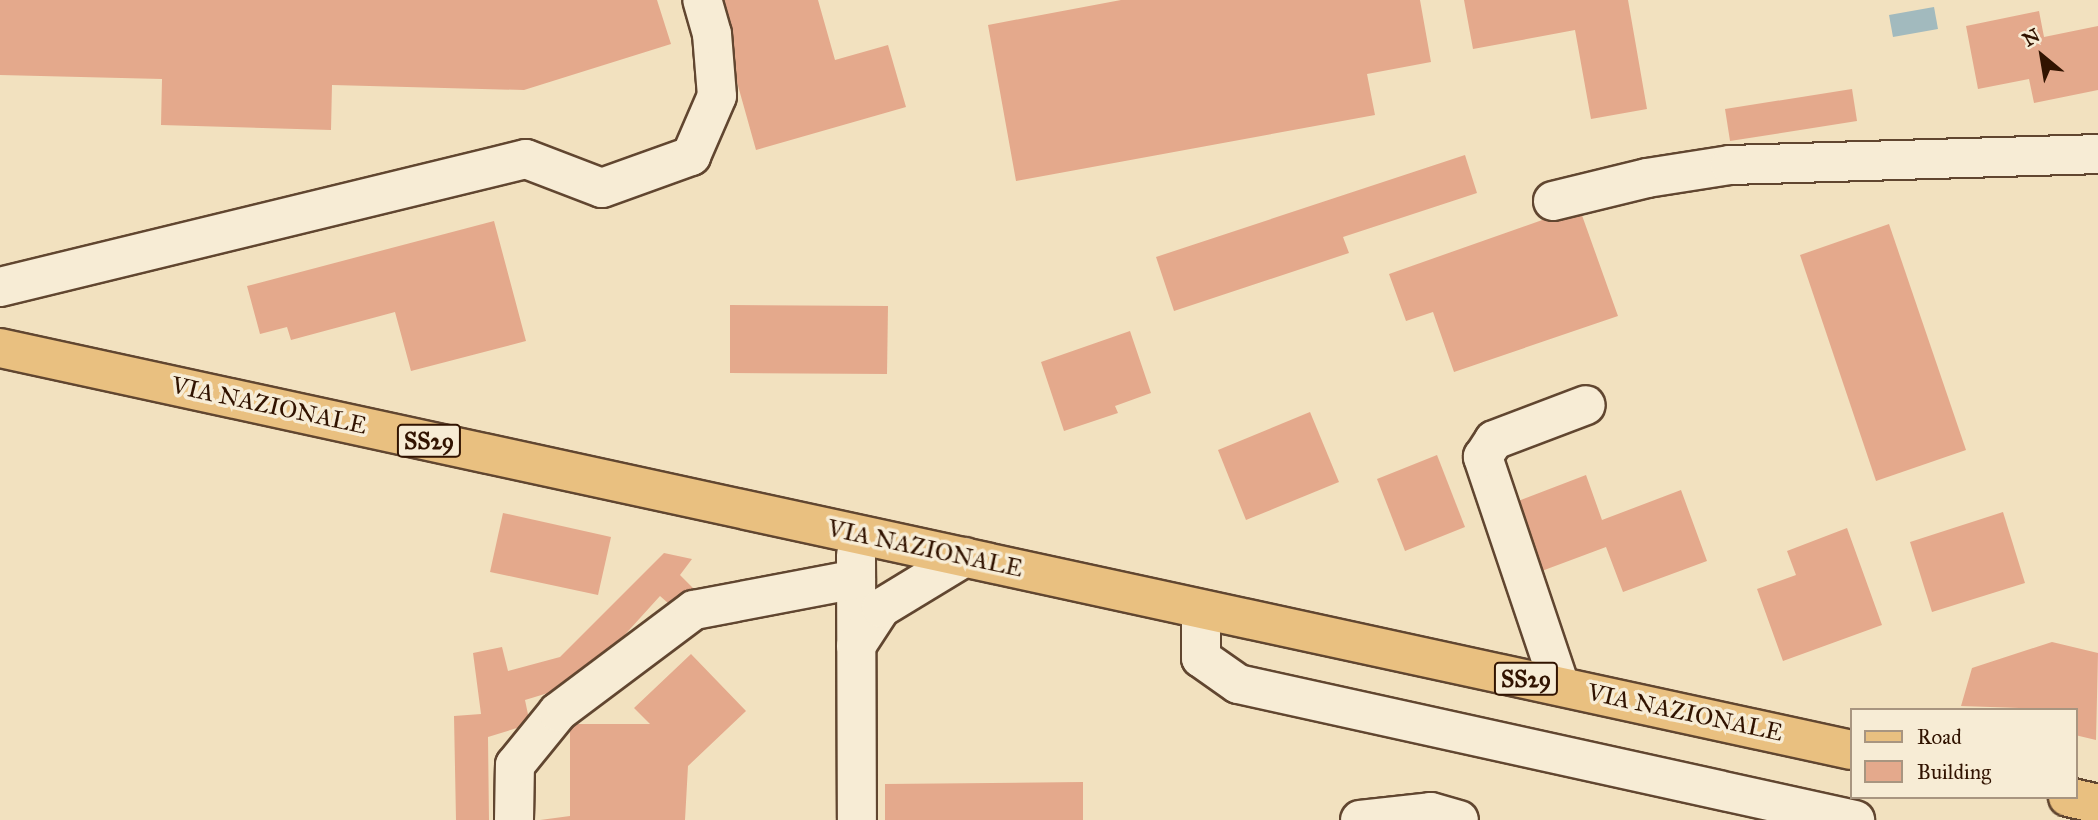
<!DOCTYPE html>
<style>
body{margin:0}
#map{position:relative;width:2098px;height:820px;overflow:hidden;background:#f2e1bf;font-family:"IM FELL Great Primer",serif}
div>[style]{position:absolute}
.water>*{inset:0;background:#a2babe}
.building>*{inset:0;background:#e4a98c}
.roads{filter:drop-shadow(2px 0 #614630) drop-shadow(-2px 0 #614630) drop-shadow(0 2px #614630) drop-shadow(0 -2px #614630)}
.minor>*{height:38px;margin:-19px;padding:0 19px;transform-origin:19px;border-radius:19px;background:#f7ecd5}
.major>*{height:38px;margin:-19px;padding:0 19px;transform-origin:19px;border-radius:19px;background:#e9c080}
span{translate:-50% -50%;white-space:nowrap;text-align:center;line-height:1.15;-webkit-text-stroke:7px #f7ecd5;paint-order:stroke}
.shield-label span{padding:2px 5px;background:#f7ecd5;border:2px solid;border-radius:5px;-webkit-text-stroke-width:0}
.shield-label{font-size:23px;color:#311300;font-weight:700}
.street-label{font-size:24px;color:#311300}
.legend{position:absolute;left:1850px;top:708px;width:228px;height:91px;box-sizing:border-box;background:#f7ecd5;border:2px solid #a89580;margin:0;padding:9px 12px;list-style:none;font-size:21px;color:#311300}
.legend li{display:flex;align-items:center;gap:14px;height:35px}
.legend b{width:35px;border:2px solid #a89580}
.north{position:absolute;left:2007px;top:21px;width:70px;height:70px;-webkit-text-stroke:5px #f7ecd5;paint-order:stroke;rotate:330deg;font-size:19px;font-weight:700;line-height:28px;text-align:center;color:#311300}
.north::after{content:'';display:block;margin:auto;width:24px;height:32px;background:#311300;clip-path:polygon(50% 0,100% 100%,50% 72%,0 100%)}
</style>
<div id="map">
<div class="water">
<i style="clip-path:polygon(1934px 7px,1938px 29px,1893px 37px,1889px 15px)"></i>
</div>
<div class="building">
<i style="clip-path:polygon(0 0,657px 0,671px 44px,524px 90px,332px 85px,331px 130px,161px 125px,162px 79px,0 75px)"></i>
<i style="clip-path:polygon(714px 0,818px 0,835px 60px,888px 45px,906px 107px,756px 150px)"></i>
<i style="clip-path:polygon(1121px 0,1420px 0,1431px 62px,1367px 74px,1375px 115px,1016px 181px,988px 25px)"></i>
<i style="clip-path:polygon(1464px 0,1628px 0,1647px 109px,1591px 119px,1575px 30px,1473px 49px)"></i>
<i style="clip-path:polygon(2039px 11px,2044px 37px,2098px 26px,2098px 90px,2034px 103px,2029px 79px,1978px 89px,1966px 26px)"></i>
<i style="clip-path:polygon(1852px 89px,1857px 121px,1730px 141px,1725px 109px)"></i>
<i style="clip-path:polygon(1465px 155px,1477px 193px,1343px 237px,1349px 253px,1174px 311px,1156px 257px)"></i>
<i style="clip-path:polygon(1579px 207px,1618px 316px,1454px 372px,1433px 312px,1406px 321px,1389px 274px)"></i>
<i style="clip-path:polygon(494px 221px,526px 341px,411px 371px,395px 312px,291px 340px,287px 327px,260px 334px,247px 286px)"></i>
<i style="clip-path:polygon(1889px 224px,1966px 450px,1876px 481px,1800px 255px)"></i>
<i style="clip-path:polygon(730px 305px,888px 306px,887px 374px,730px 373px)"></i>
<i style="clip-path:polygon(1130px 331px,1151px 393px,1115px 406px,1118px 413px,1064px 431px,1041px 362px)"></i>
<i style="clip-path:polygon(1310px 412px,1339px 482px,1246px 520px,1218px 450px)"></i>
<i style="clip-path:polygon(1437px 455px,1465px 527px,1405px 551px,1377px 479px)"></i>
<i style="clip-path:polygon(1586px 475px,1602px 520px,1681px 490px,1707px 561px,1623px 592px,1606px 547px,1531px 575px,1505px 506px)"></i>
<i style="clip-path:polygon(2003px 512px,2025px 583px,1932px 612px,1910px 542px)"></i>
<i style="clip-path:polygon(503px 513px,611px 537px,598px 595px,490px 572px)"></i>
<i style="clip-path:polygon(1847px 528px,1882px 625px,1783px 661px,1757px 589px,1796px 575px,1787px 551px)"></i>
<i style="clip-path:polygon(664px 553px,692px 559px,680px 575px,694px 589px,676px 610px,660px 596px,581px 683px,525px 700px,530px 724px,488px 737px,489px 820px,456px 820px,454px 716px,481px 714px,473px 653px,502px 647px,508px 671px,560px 657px)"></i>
<i style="clip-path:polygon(2052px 642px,2098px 653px,2096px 740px,2075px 735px,2075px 710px,1961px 706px,1972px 668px)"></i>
<i style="clip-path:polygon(691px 654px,746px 711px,688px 766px,685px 820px,540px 820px,570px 816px,570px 724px,650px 724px,634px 708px)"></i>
<i style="clip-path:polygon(1083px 782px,1083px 820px,885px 820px,885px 784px)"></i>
</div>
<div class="roads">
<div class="minor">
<i style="left:1553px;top:201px;width:97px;rotate:-13.7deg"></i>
<i style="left:1647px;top:178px;width:84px;rotate:-8.9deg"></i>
<i style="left:1730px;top:165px;width:368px;rotate:-1.7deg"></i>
<i style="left:0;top:287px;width:541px;rotate:-13.68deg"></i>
<i style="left:526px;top:159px;width:81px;rotate:20.9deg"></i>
<i style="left:602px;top:188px;width:95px;rotate:-19.8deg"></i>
<i style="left:691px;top:156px;width:65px;rotate:-66.6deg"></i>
<i style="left:717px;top:96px;width:62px;rotate:-94.6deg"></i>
<i style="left:712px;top:34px;width:35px;rotate:-106deg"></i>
<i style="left:856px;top:555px;width:265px;rotate:89.8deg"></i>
<i style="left:1201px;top:610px;width:48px;rotate:90deg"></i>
<i style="left:1201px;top:658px;width:45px;rotate:35.1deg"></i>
<i style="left:1238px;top:684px;width:632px;rotate:12.43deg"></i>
<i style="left:856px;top:646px;width:45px;rotate:-56.7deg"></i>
<i style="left:881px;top:608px;width:98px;rotate:-31.3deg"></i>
<i style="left:1560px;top:686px;width:242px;rotate:-108.6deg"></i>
<i style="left:1483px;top:457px;width:20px;rotate:-57deg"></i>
<i style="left:1494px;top:440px;width:98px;rotate:-20.8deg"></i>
<i style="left:514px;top:820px;width:55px;rotate:-89deg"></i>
<i style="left:515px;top:765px;width:68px;rotate:-50.9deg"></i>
<i style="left:558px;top:712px;width:170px;rotate:-36.9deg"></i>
<i style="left:694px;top:610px;width:165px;rotate:-10.8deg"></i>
<i style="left:1360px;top:820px;width:71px;rotate:-6.4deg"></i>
<i style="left:1431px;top:812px;width:29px;rotate:16deg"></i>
</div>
<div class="major">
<i style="left:0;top:348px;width:1894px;rotate:12.25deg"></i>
<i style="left:2068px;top:797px;width:31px;rotate:13deg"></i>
</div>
</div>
<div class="shield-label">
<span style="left:429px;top:441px">SS29</span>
<span style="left:1526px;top:679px">SS29</span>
</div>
<div class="street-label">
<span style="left:269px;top:406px;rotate:12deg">VIA NAZIONALE</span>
<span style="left:925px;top:549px;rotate:12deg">VIA NAZIONALE</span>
<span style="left:1685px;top:713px;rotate:12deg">VIA NAZIONALE</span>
</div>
<ul class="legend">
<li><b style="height:9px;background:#e9c080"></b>Road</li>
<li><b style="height:19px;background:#e4a98c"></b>Building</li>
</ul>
<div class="north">N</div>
</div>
